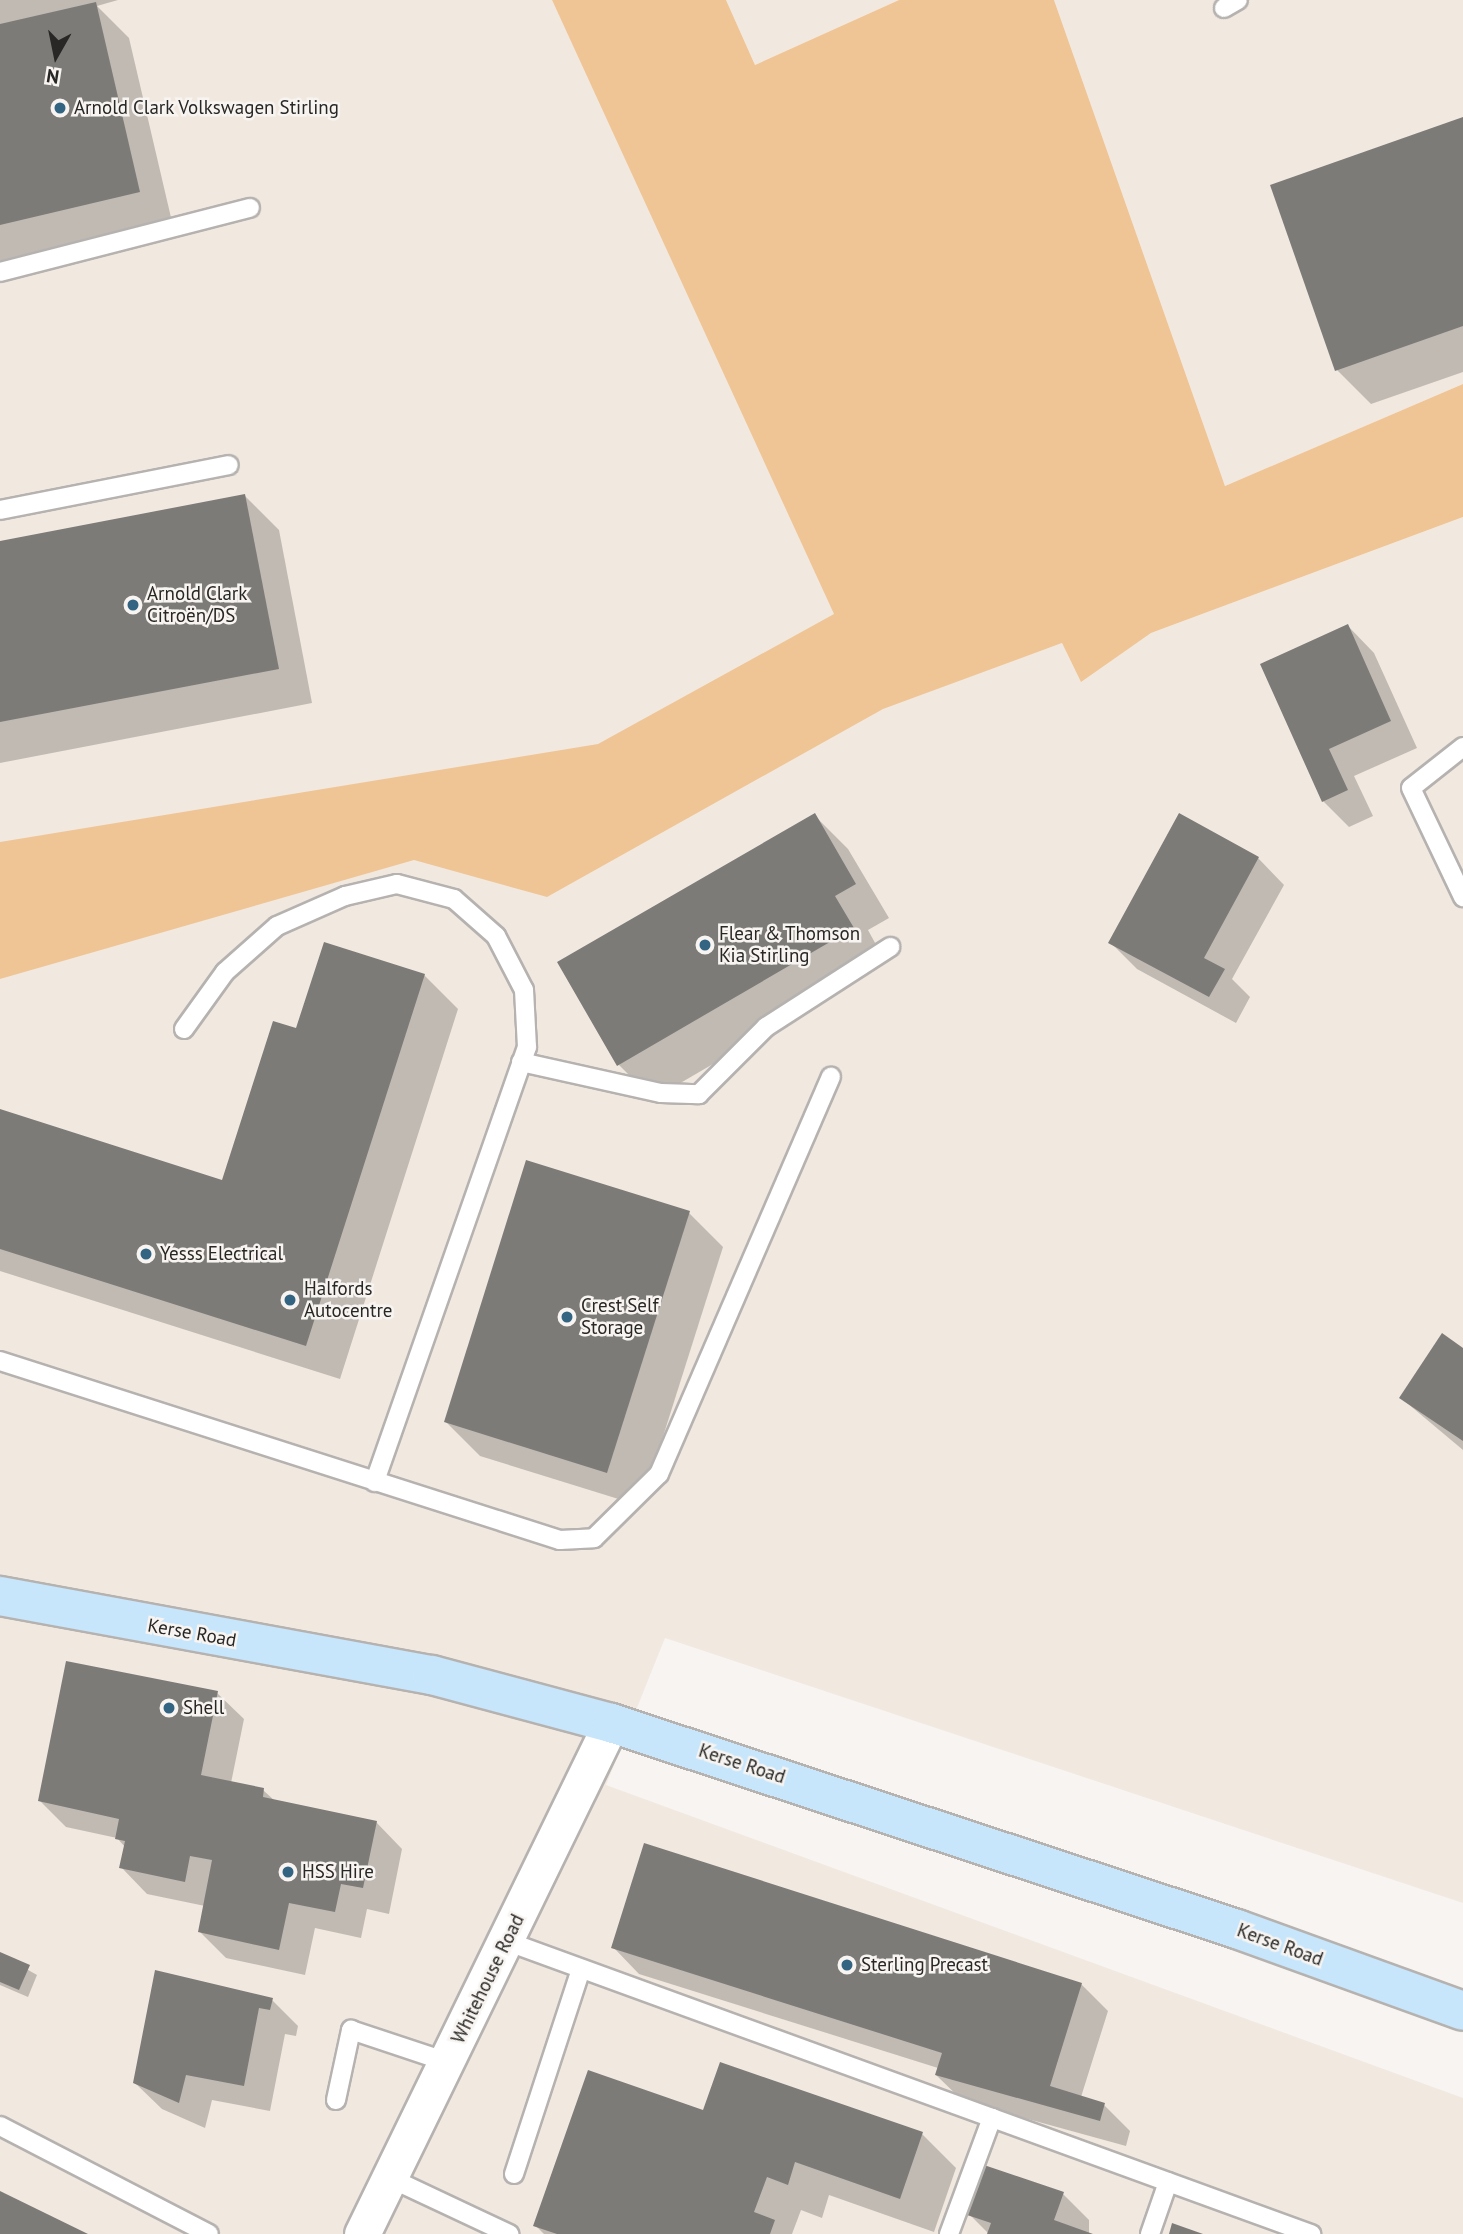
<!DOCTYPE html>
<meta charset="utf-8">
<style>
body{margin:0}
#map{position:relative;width:1463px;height:2234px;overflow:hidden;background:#f7f4f1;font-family:"PT Sans",sans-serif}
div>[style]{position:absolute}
.built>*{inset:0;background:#f1e9e0}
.green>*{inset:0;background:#f0c596}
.shadow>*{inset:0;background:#0003}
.building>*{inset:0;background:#7d7b78}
.roads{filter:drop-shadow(2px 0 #b5b2b0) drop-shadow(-2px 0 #b5b2b0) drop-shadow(0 2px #b5b2b0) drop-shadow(0 -2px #b5b2b0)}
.lane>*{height:18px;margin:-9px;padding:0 9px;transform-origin:9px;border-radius:9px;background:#fff}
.street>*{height:35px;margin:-17.5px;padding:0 17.5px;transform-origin:17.5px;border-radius:17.5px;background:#fff}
.primary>*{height:38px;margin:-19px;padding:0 19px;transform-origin:19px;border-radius:19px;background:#c7e6fb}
.dots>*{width:19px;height:19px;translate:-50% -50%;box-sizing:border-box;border:4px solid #f7f4f1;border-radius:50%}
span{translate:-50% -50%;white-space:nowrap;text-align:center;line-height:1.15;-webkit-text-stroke:5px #f7f4f1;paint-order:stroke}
.poi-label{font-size:19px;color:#282725}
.left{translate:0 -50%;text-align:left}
.street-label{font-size:19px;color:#282725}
.north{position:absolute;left:21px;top:21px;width:70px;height:70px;-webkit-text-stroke:5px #f7f4f1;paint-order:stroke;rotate:189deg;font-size:19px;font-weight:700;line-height:28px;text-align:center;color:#282725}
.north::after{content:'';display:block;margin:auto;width:24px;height:32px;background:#282725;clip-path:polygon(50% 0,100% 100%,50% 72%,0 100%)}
</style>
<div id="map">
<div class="built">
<i style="clip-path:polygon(0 0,552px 0,883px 708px,1062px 643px,1081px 681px,1151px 633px,1463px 517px,1463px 1903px,665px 1638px,606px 1785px,1463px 2098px,1463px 2234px,0 2234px)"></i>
<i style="clip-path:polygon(726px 0,899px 0,755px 65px)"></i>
<i style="clip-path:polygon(1054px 0,1463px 0,1463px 384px,1225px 486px)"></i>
</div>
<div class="green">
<i style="clip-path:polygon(552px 0,726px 0,755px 65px,899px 0,1054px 0,1225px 486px,1463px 384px,1463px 517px,1151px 633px,1081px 682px,1062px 643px,883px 709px,547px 897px,414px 860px,0 979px,0 842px,598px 744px,834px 614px)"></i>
</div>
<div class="shadow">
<i style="clip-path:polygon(0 0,118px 0,97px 6px,129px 38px,173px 226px,0 266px)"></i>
<i style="clip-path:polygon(1463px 118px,1463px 372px,1371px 404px,1337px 370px)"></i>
<i style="clip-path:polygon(245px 496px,279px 530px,312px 703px,0 763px,0 543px)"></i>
<i style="clip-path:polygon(1348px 626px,1374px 653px,1417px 748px,1354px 776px,1373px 816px,1349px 827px,1323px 801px,1262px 665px)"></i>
<i style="clip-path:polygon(814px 815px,848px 849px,889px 918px,868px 930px,886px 963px,653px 1099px,619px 1065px)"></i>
<i style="clip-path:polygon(1258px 858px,1284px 885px,1232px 979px,1250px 997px,1236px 1023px,1137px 969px,1110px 942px)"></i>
<i style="clip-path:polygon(424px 975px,458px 1009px,340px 1379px,0 1271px,0 1111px,224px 1182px,297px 1031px)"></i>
<i style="clip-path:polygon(689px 1213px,723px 1247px,641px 1506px,480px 1456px,446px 1422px)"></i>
<i style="clip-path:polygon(1463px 1350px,1463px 1450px,1401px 1398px)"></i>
<i style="clip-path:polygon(217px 1693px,244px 1719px,231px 1783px,263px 1790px,275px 1801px,376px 1822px,402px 1849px,389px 1914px,367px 1909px,361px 1938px,315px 1928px,305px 1975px,226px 1958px,200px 1932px,205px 1906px,147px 1894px,121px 1867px,125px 1847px,117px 1838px,66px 1827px,40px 1801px)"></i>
<i style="clip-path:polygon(613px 1947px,1081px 1984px,1108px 2011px,1081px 2097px,1104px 2105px,1130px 2131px,1126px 2146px,963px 2101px,936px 2075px,938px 2068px,639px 1974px)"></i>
<i style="clip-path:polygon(0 1954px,37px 1975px,28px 1997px,0 1985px)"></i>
<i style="clip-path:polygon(272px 2000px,298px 2026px,296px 2036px,285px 2034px,270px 2111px,212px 2100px,205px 2128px,162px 2109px,135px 2083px)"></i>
<i style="clip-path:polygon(704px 2112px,922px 2134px,956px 2168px,934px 2232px,829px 2195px,822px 2218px,801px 2210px,792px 2234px,544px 2234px,535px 2225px)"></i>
<i style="clip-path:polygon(1063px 2194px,1089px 2220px,1089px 2234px,989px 2234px,969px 2214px)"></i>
</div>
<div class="building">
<i style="clip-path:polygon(96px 2px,140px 192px,0 225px,0 24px)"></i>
<i style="clip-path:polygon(1463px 117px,1463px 326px,1335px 371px,1270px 185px)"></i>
<i style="clip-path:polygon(245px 494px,279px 669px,0 722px,0 541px)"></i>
<i style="clip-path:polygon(1348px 624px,1391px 721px,1329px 749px,1348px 790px,1322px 802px,1260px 664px)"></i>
<i style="clip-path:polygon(815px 813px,856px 884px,835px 896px,854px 928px,617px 1066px,557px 962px)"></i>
<i style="clip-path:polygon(1179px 813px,1259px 857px,1204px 958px,1225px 969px,1209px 997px,1108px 943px)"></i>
<i style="clip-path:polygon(324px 942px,425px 974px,306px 1346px,0 1249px,0 1109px,222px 1180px,273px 1021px,296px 1028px)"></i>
<i style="clip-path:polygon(526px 1160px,690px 1211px,607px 1473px,444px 1422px)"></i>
<i style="clip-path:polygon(1442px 1333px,1463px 1348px,1463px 1441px,1399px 1398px)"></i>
<i style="clip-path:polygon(66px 1661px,218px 1691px,201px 1775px,264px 1788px,263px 1797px,377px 1821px,363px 1888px,341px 1884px,335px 1912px,289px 1903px,279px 1950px,198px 1932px,212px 1860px,190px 1856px,185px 1882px,119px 1868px,125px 1841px,115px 1839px,119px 1819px,38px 1801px)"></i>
<i style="clip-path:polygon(644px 1843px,1082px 1983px,1050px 2086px,1105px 2103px,1100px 2121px,935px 2075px,942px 2053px,611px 1948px)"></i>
<i style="clip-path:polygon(0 1952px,30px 1965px,19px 1990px,0 1982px)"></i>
<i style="clip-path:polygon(155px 1970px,273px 1998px,270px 2010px,259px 2008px,244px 2086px,186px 2075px,179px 2103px,133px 2083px)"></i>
<i style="clip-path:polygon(720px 2062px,923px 2132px,900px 2199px,795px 2162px,788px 2185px,767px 2177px,754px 2212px,775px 2220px,770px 2234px,557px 2234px,533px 2226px,588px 2070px,703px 2110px)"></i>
<i style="clip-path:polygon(984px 2165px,1064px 2192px,1054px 2220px,1093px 2234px,987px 2234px,991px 2223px,967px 2215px)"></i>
<i style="clip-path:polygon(0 2191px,88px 2234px,0 2234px)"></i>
<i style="clip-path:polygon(1172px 2223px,1203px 2234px,1169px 2234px)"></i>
</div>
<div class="roads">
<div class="lane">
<i style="left:1224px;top:8px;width:16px;rotate:-30deg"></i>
<i style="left:0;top:272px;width:258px;rotate:-14.4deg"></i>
<i style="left:0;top:510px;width:233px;rotate:-11.1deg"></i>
<i style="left:1463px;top:747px;width:66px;rotate:141.7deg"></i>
<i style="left:1411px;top:788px;width:121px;rotate:64.5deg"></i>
<i style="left:184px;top:1029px;width:70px;rotate:-54.3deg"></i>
<i style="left:225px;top:972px;width:69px;rotate:-41.5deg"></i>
<i style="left:277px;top:926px;width:74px;rotate:-23.8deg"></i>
<i style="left:345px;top:896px;width:53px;rotate:-13deg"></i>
<i style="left:397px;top:884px;width:59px;rotate:14.7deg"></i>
<i style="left:454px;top:899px;width:56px;rotate:41.4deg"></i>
<i style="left:496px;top:936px;width:61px;rotate:62.6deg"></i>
<i style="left:524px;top:990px;width:57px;rotate:87deg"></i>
<i style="left:527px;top:1047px;width:461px;rotate:109.3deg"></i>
<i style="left:521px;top:1062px;width:143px;rotate:12.5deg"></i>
<i style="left:661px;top:1093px;width:38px;rotate:2deg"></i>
<i style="left:699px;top:1094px;width:95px;rotate:-45deg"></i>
<i style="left:766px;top:1027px;width:148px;rotate:-32.8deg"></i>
<i style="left:0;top:1361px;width:588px;rotate:17.73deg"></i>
<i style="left:560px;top:1540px;width:34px;rotate:-3deg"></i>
<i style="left:594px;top:1538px;width:91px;rotate:-44.6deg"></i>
<i style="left:659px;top:1474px;width:433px;rotate:-66.6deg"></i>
<i style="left:506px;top:1941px;width:857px;rotate:20deg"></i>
<i style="left:336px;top:2100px;width:72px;rotate:-77.9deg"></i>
<i style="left:351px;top:2030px;width:101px;rotate:18.4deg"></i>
<i style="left:0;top:2126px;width:235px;rotate:27.3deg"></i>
<i style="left:514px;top:2174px;width:216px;rotate:-71.9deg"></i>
<i style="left:390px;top:2178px;width:132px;rotate:25.2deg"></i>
<i style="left:949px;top:2234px;width:124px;rotate:-69.7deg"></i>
<i style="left:1150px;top:2234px;width:55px;rotate:-70.9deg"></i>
</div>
<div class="street">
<i style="left:362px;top:2234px;width:568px;rotate:-64.02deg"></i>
</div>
<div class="primary">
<i style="left:0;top:1596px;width:439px;rotate:10.4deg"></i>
<i style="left:432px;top:1675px;width:185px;rotate:15deg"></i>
<i style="left:611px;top:1723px;width:659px;rotate:18.22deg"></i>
<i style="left:1237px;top:1929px;width:240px;rotate:19.9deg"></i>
</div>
</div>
<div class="dots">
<i style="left:60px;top:108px;background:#336583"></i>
<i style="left:133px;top:605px;background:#336583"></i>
<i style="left:705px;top:945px;background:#336583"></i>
<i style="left:146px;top:1254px;background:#336583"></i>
<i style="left:290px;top:1300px;background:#336583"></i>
<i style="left:567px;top:1317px;background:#336583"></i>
<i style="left:169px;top:1708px;background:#336583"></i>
<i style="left:288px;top:1872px;background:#336583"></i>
<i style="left:847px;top:1965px;background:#336583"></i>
</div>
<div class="poi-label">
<span class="left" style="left:74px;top:108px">Arnold Clark Volkswagen Stirling</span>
<span class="left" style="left:147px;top:605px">Arnold Clark<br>Citroën/DS</span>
<span class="left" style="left:719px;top:945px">Flear &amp; Thomson<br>Kia Stirling</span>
<span class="left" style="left:160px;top:1254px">Yesss Electrical</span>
<span class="left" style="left:304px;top:1300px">Halfords<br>Autocentre</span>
<span class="left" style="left:581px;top:1317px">Crest Self<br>Storage</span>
<span class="left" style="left:183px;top:1708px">Shell</span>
<span class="left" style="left:302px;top:1872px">HSS Hire</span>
<span class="left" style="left:861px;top:1965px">Sterling Precast</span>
</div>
<div class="street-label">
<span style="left:192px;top:1633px;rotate:10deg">Kerse Road</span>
<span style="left:742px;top:1764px;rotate:18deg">Kerse Road</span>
<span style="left:1280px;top:1945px;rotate:20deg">Kerse Road</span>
<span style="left:488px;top:1979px;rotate:-64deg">Whitehouse Road</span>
</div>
<div class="north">N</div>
</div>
